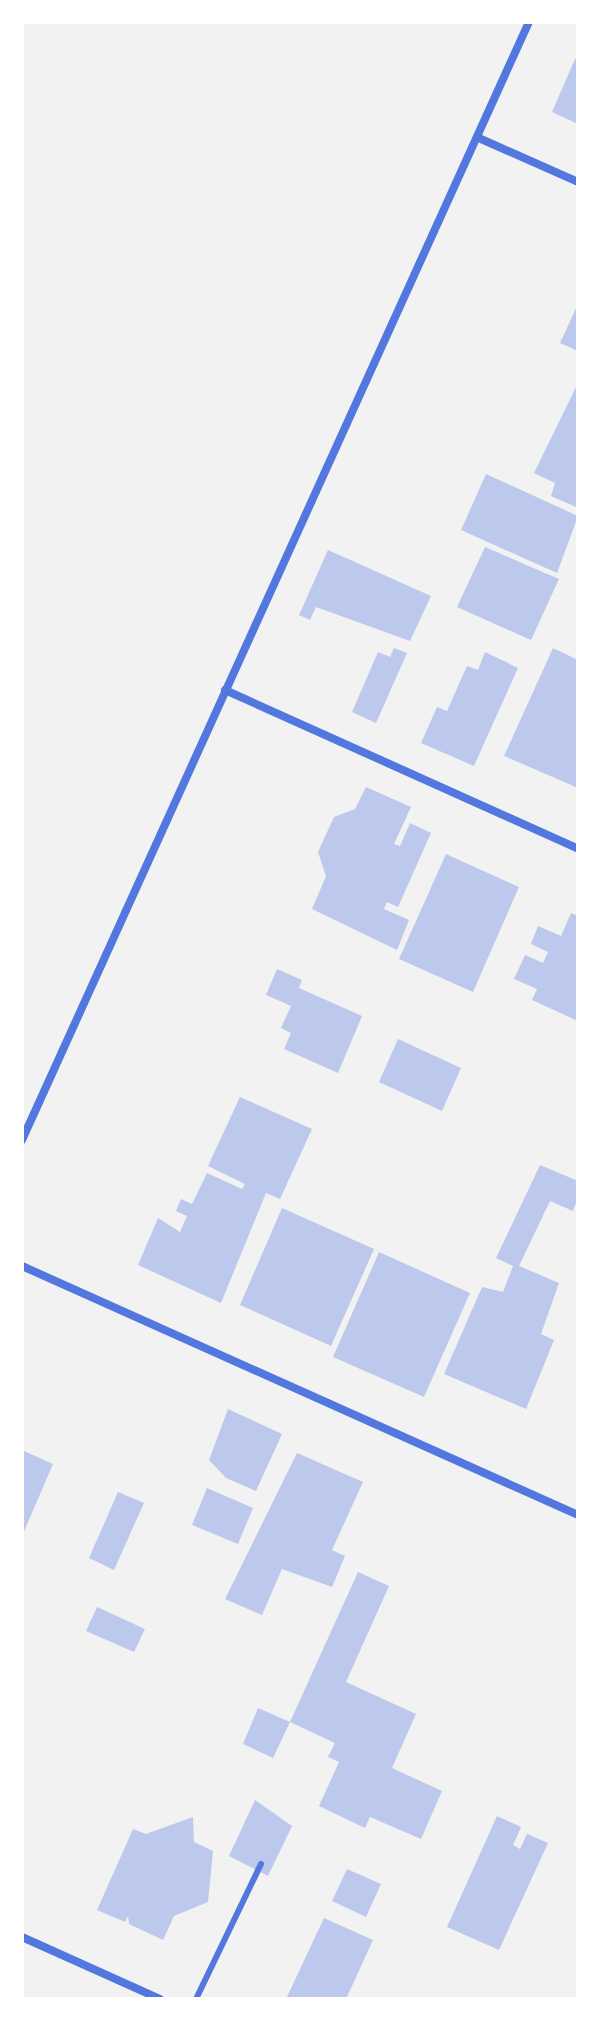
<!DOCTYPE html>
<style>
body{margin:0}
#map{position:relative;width:600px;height:2021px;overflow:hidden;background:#f2f2f2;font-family:"Roboto Serif",serif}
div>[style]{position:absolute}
.building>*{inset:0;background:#bdc9ec}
.service>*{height:6px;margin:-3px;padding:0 3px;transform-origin:3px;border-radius:3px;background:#5277de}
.minor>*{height:8px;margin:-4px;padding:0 4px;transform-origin:4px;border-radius:4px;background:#5277de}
span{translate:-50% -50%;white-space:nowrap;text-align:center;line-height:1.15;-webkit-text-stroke:8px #fff;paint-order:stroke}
.frame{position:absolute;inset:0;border:24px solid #fff;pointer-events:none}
</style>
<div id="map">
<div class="building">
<i style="clip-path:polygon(575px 59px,578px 61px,578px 124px,552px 112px)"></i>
<i style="clip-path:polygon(578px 304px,578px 351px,560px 343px)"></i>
<i style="clip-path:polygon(578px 383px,578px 504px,576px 507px,551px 496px,555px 483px,534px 473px)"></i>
<i style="clip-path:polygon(486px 474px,578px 516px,557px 573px,461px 530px)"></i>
<i style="clip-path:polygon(485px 547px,559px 579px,531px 640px,457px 607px)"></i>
<i style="clip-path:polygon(328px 550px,431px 596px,410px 641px,316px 607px,310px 620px,299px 615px)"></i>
<i style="clip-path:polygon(394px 648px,407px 653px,376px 723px,352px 712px,378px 652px,390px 657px)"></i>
<i style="clip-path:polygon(553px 648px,578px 660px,578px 788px,504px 756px)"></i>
<i style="clip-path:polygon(485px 652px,518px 668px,474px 766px,421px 743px,437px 707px,447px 711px,467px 666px,478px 670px)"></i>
<i style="clip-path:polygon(366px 787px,411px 807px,394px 844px,400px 846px,410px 823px,431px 833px,398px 907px,387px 902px,384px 909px,409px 920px,397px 950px,312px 909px,326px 876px,318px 852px,334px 817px,355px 809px)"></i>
<i style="clip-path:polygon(446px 854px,519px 887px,473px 992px,399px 959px)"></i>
<i style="clip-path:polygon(571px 913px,578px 916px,578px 1021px,532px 1000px,537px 989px,514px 979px,525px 955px,543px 963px,548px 952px,531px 944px,538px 926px,561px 936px)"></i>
<i style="clip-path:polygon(277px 969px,302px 980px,299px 988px,362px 1016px,338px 1073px,284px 1049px,291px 1033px,281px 1028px,291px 1006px,266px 995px)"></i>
<i style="clip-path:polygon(398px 1039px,461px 1068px,442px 1111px,379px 1082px)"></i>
<i style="clip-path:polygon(240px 1097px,312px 1129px,280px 1199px,266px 1193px,221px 1303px,138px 1265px,158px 1218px,180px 1232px,187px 1216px,176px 1211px,181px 1199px,192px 1204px,207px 1173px,242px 1189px,245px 1184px,208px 1166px)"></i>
<i style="clip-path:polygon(540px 1165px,578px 1181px,578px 1198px,573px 1211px,550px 1201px,519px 1266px,559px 1283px,541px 1334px,554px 1340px,526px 1409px,444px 1374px,482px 1287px,503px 1292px,513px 1266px,496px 1258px)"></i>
<i style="clip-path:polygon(282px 1208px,374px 1249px,331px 1346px,240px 1305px)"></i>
<i style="clip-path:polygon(379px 1252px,470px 1293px,424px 1397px,333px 1357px)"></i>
<i style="clip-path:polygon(228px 1409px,282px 1434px,256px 1491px,226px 1478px,209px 1460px)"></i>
<i style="clip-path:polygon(22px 1450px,53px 1464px,22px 1536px)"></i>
<i style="clip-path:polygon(297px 1453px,363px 1482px,332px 1550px,345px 1556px,332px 1587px,282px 1569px,262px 1615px,225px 1599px)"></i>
<i style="clip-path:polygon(207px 1488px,253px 1508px,238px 1544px,192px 1525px)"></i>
<i style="clip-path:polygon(118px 1492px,144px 1503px,114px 1570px,89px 1558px)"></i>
<i style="clip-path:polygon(358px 1572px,389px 1586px,346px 1682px,416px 1714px,392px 1768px,442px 1791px,421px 1839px,370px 1817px,365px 1828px,319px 1806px,339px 1762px,328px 1757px,335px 1743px,290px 1722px,273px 1758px,243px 1744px,258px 1708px,290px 1722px)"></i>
<i style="clip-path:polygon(97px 1607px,145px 1629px,134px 1652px,86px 1631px)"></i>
<i style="clip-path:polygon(255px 1800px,292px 1826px,268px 1876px,229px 1856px)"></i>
<i style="clip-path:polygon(497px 1816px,521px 1827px,513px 1845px,520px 1849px,527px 1834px,548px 1843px,499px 1950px,447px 1927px)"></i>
<i style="clip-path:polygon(193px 1817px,194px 1842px,213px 1851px,208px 1902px,174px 1916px,163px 1940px,129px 1924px,128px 1916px,125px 1922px,97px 1910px,133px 1829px,146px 1834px)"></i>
<i style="clip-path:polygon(347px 1869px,381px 1884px,366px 1917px,332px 1901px)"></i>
<i style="clip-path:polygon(324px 1918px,373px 1940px,346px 1999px,286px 1999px)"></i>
</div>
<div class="service">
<i style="left:196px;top:1999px;width:150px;rotate:-64.3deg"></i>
</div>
<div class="minor">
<i style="left:481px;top:139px;width:106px;rotate:23.9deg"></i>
<i style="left:225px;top:690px;width:387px;rotate:24.2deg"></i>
<i style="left:22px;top:1140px;width:1228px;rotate:-65.61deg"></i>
<i style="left:22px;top:1266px;width:609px;rotate:24.12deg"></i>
<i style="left:22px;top:1937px;width:151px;rotate:24.2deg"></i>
</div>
<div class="frame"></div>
</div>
